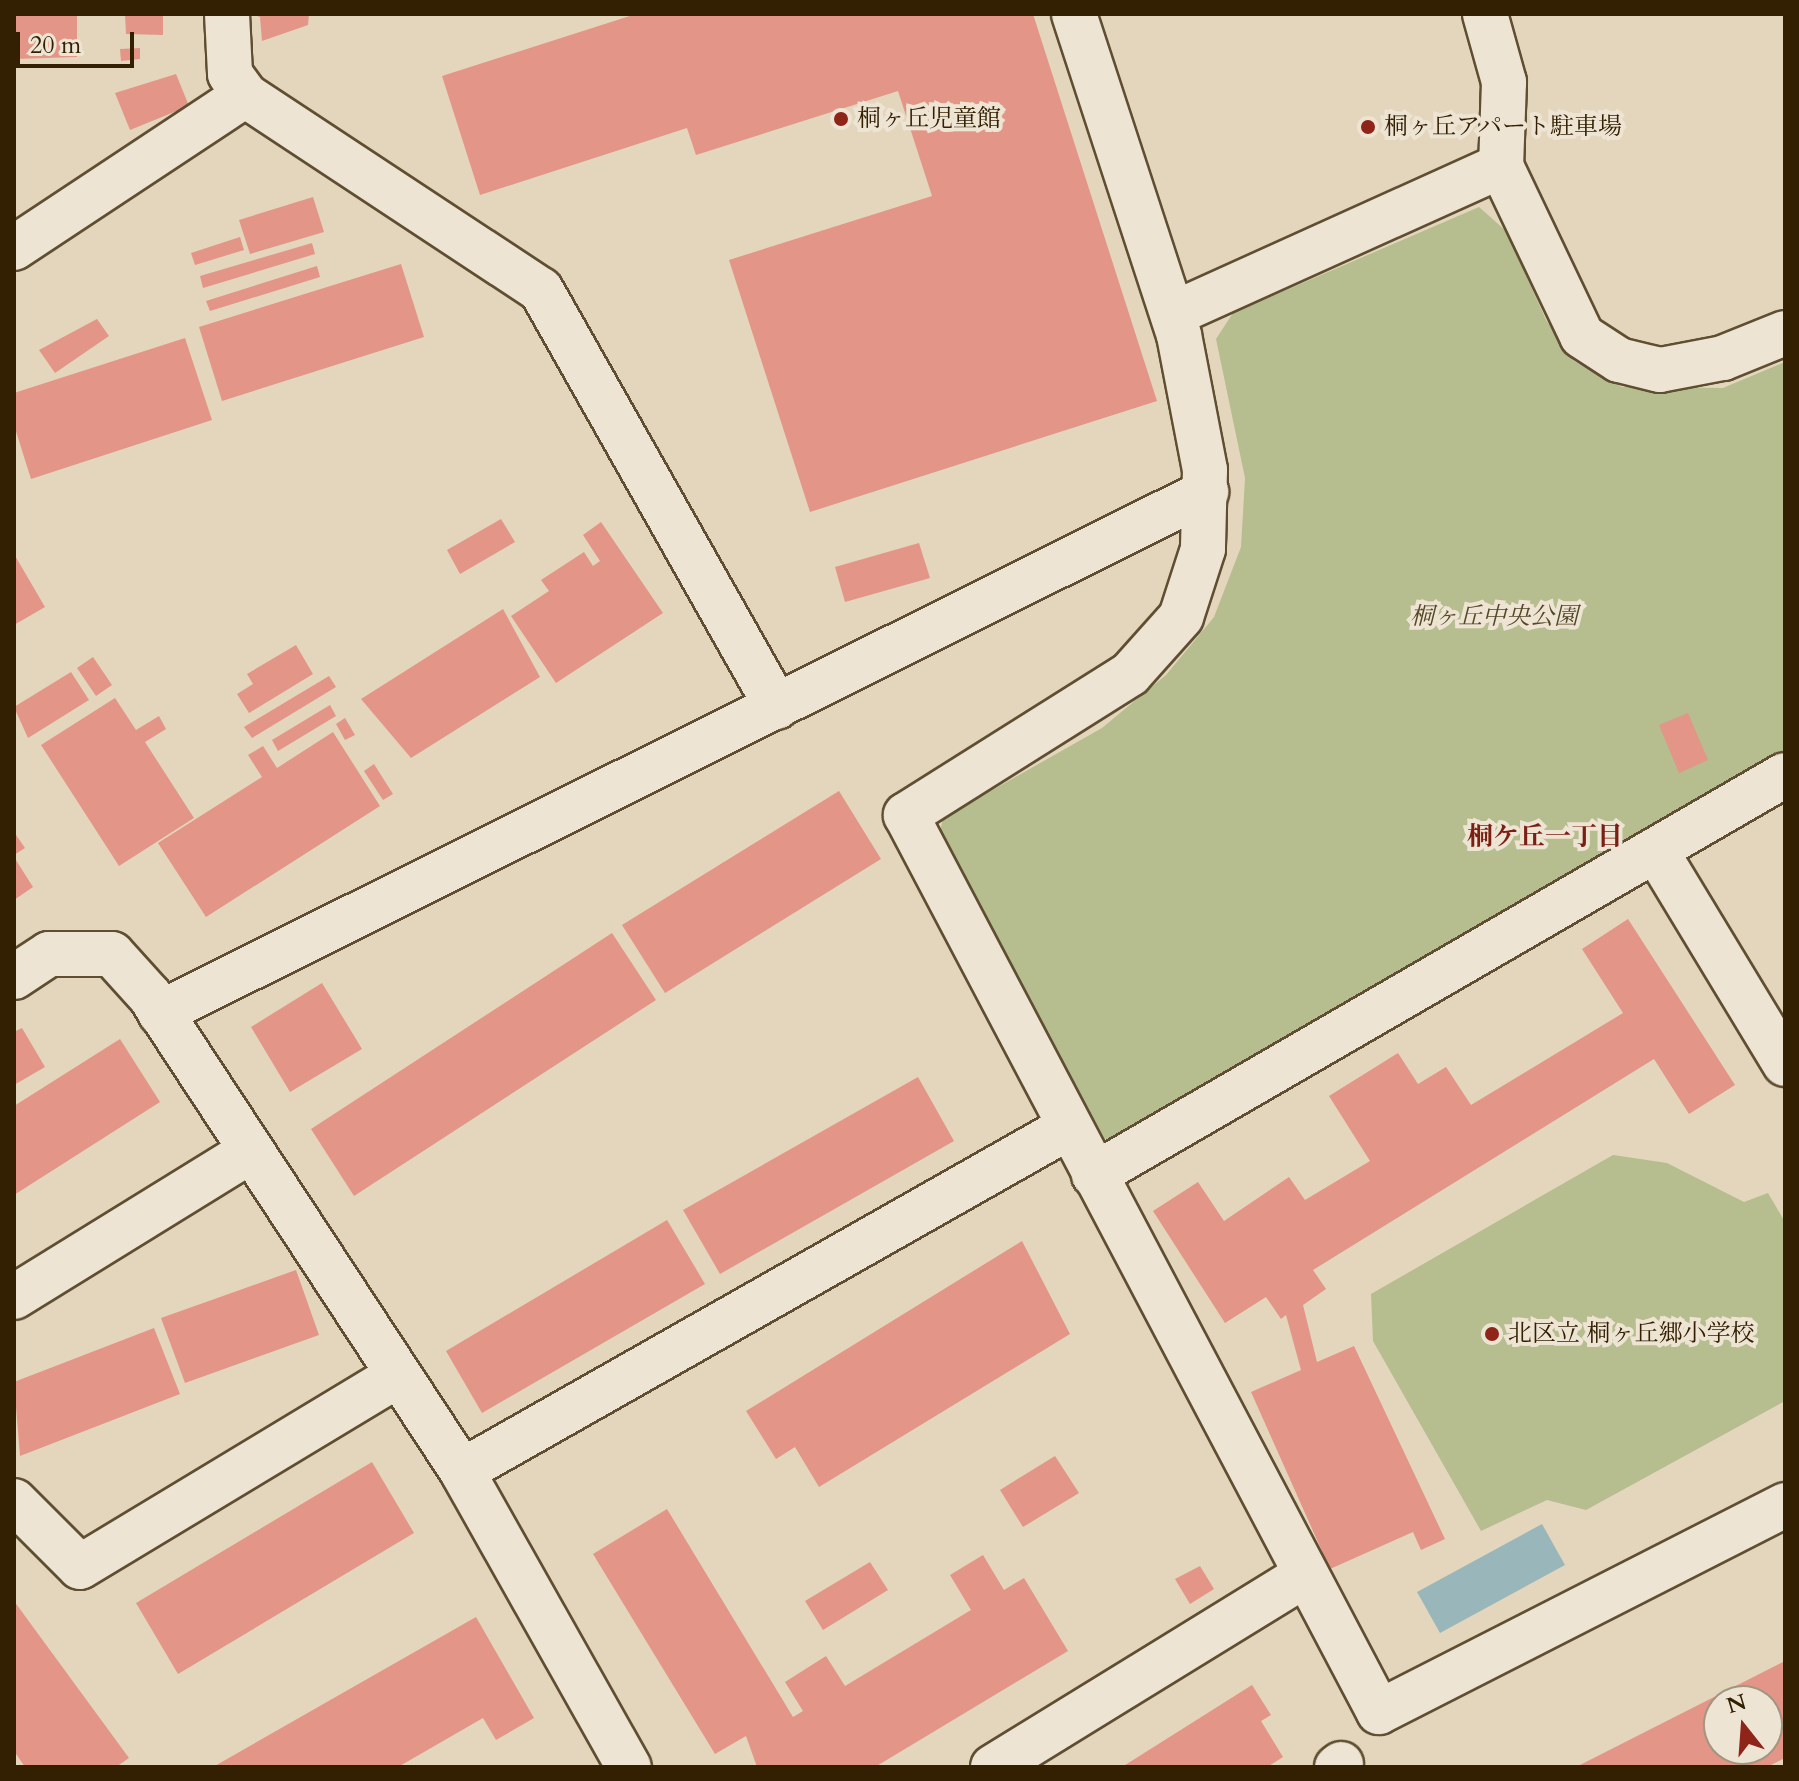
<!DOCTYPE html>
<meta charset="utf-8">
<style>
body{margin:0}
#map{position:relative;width:1799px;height:1781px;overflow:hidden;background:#e3d6bc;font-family:Cardo,"Noto Serif JP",serif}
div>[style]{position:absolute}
.green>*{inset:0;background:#b6bd8e}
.water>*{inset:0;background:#99b7ba}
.building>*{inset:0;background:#e39587}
.roads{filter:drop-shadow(2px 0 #5f4e31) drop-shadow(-2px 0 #5f4e31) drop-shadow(0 2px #5f4e31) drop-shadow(0 -2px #5f4e31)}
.minor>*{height:44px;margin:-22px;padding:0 22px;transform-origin:22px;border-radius:22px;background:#ede4d3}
.dots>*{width:22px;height:22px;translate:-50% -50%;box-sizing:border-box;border:4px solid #ede4d3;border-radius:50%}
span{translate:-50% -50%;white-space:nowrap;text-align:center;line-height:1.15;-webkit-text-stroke:8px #ede4d3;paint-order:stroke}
.poi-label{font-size:24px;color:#332003}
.left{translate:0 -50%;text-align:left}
.park-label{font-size:24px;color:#544726;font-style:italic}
.neighbourhood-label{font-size:26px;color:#7a1f14;font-weight:700}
.frame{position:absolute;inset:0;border:16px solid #332003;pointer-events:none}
.north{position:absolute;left:1703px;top:1685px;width:80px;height:80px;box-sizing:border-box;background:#ede4d3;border:2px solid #a39680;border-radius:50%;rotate:343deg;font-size:22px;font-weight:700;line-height:32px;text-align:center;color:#332003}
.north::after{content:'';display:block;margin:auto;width:28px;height:36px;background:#8f2418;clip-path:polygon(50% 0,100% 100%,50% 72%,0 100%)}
.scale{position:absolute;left:16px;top:32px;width:118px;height:36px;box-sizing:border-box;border:4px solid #332003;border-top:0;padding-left:10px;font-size:24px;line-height:28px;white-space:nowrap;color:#332003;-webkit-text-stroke:6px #ede4d3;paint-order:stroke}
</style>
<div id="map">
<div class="green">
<i style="clip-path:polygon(1479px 207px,1506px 231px,1546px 320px,1574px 361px,1622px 387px,1723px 388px,1785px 362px,1785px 752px,1126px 1139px,1105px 1139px,939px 836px,943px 818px,1102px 728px,1166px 675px,1214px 617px,1241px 547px,1245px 478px,1216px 339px,1233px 313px)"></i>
<i style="clip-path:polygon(1613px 1155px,1667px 1163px,1744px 1202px,1768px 1193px,1785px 1222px,1785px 1401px,1586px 1510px,1547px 1500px,1481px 1531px,1373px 1341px,1371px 1294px)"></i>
</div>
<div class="water">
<i style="clip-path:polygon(1542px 1524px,1565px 1565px,1440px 1633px,1417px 1592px)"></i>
</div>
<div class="building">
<i style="clip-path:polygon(14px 14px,77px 14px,77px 57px,14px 59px)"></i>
<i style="clip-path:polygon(125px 14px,163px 14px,163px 35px,126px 34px)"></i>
<i style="clip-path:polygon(252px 14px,309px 14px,308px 25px,262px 41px,260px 17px)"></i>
<i style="clip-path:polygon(636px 14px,1033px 14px,1157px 401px,810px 512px,729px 260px,932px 196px,898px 91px,696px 155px,687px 128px,480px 195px,442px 76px)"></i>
<i style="clip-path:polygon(140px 48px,140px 59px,121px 61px,120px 49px)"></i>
<i style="clip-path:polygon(176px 74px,189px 106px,130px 130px,115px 93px)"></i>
<i style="clip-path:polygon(313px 197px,324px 232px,250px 254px,239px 220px)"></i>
<i style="clip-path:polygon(240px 237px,244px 250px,195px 265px,191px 253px)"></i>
<i style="clip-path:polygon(312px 243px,315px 254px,203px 288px,200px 276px)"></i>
<i style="clip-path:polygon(401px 264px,424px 337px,222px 401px,199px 327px)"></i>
<i style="clip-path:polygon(317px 266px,320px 277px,210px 311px,206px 301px)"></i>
<i style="clip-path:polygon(97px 319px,109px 336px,55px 373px,39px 350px)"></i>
<i style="clip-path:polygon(185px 338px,212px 420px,31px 479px,14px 425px,14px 393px)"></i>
<i style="clip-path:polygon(501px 519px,515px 542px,460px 574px,447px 550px)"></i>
<i style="clip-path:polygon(601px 522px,663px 613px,556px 683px,511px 616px,549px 591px,541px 580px,584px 552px,593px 566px,600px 561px,583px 535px)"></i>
<i style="clip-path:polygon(919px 543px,930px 578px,845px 602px,835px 567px)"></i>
<i style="clip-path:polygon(14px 554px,45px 607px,14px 625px)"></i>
<i style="clip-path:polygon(503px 609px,540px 677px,411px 758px,361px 699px)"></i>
<i style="clip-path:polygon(296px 645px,313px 674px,249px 713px,237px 694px,253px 684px,247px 674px)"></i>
<i style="clip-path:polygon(93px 657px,112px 685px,96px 696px,77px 668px)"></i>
<i style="clip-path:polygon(71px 672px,89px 700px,28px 738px,14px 707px)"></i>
<i style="clip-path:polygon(329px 676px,336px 687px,252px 738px,244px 727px)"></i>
<i style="clip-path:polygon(115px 698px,136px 730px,159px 716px,166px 729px,145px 742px,194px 818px,119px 866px,41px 745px)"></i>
<i style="clip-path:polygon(330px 705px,336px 716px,278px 751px,272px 740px)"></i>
<i style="clip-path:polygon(1688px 713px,1708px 760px,1679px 773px,1659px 725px)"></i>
<i style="clip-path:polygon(345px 718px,355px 735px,345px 740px,336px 724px)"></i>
<i style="clip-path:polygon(333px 732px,380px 806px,206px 917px,158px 843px,262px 777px,248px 755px,263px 746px,277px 768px)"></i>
<i style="clip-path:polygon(374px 764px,393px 794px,383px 800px,364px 771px)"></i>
<i style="clip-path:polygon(839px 791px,881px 859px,665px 993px,622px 925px)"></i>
<i style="clip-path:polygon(14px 832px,25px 848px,14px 855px)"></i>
<i style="clip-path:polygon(14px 857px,33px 887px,14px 900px)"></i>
<i style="clip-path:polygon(1628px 919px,1735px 1085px,1689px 1114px,1654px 1059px,1313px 1270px,1326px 1289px,1303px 1305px,1317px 1362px,1354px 1346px,1445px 1539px,1421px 1550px,1413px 1532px,1330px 1569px,1251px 1392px,1301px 1370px,1286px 1315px,1281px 1319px,1266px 1297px,1225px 1323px,1153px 1211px,1198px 1182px,1224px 1221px,1289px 1177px,1305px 1200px,1370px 1161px,1329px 1096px,1398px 1053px,1418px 1084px,1446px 1067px,1471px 1105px,1623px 1013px,1582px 949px)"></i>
<i style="clip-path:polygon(612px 933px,656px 1000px,354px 1196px,311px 1129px)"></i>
<i style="clip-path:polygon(322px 983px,362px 1049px,290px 1092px,251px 1027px)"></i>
<i style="clip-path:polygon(22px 1028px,45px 1067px,14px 1085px,14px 1032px)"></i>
<i style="clip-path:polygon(120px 1039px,160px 1102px,14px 1195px,14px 1106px)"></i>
<i style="clip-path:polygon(918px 1077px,954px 1141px,720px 1274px,683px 1210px)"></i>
<i style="clip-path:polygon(667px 1220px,705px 1284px,482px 1413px,446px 1351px)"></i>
<i style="clip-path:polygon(1022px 1241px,1070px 1334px,819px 1487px,795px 1447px,776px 1459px,746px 1411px)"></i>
<i style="clip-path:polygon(296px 1270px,319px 1335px,185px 1383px,161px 1318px)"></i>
<i style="clip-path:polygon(154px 1328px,180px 1394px,20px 1456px,14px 1382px)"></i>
<i style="clip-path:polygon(1055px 1456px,1079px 1493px,1023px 1527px,1000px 1490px)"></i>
<i style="clip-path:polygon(372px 1462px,414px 1533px,178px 1674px,136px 1603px)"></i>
<i style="clip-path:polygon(667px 1509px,793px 1717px,803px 1711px,785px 1682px,826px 1656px,845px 1686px,971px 1610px,950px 1575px,983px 1555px,1004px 1590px,1024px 1578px,1068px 1651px,875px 1767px,757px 1767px,746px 1736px,715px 1754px,593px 1554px)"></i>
<i style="clip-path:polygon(870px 1562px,888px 1590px,823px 1630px,805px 1601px)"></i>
<i style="clip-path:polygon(1200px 1566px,1214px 1589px,1190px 1604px,1175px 1579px)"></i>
<i style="clip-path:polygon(14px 1601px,129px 1758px,116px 1767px,25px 1767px,14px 1751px)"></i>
<i style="clip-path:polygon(476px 1617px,534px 1718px,496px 1740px,483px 1718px,398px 1767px,213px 1767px)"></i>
<i style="clip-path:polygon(evenodd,1785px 1661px,1785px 1758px,1767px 1767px,1576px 1767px,1785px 1661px,1719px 1701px,1767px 1701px,1767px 1749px,1719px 1749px,1719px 1701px)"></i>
<i style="clip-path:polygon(1252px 1685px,1271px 1715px,1261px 1721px,1283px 1757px,1267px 1767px,1122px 1767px)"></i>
</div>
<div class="roads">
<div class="minor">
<i style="left:227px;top:14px;width:60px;rotate:87.1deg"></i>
<i style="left:230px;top:74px;width:26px;rotate:54deg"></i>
<i style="left:245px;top:95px;width:354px;rotate:33.4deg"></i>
<i style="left:541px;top:290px;width:479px;rotate:60.5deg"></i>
<i style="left:1074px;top:14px;width:338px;rotate:71.9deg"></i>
<i style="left:1179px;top:335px;width:137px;rotate:79.1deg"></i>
<i style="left:1205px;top:470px;width:79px;rotate:91.5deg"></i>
<i style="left:1203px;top:549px;width:71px;rotate:107.9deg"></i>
<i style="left:1181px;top:617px;width:76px;rotate:131.8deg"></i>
<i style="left:1130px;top:674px;width:265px;rotate:147.8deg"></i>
<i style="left:906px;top:815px;width:1014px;rotate:62.2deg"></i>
<i style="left:1379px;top:1712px;width:456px;rotate:-27deg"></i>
<i style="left:1485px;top:14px;width:71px;rotate:74.4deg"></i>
<i style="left:1504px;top:82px;width:84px;rotate:92deg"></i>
<i style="left:1501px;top:166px;width:188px;rotate:64.5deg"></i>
<i style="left:1582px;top:336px;width:44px;rotate:33deg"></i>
<i style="left:1619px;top:360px;width:42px;rotate:13.7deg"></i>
<i style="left:1660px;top:370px;width:64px;rotate:-10.8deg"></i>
<i style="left:1723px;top:358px;width:67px;rotate:-22deg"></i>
<i style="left:14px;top:248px;width:277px;rotate:-33.5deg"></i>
<i style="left:1173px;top:314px;width:360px;rotate:-24.3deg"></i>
<i style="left:1656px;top:851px;width:249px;rotate:58.8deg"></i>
<i style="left:14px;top:977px;width:42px;rotate:-33.3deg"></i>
<i style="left:49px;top:954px;width:63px"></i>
<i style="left:112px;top:954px;width:57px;rotate:47.9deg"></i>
<i style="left:150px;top:996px;width:568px;rotate:56.7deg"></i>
<i style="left:462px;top:1471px;width:340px;rotate:60.6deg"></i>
<i style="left:160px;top:1013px;width:1169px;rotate:-26.48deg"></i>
<i style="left:1094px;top:1175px;width:798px;rotate:-30.07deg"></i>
<i style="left:14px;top:1297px;width:276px;rotate:-31.7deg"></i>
<i style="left:462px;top:1471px;width:698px;rotate:-29.54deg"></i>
<i style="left:14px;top:1501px;width:93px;rotate:45deg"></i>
<i style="left:80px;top:1567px;width:370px;rotate:-31.1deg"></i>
<i style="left:993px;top:1767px;width:366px;rotate:-31.6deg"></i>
<i style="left:1337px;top:1767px;width:5px;rotate:-37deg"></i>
</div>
</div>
<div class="dots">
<i style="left:841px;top:119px;background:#8f2418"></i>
<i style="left:1368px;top:127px;background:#8f2418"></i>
<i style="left:1492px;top:1334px;background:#8f2418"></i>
</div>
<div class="poi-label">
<span class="left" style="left:857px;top:119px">桐ヶ丘児童館</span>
<span class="left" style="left:1384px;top:127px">桐ヶ丘アパート駐車場</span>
<span class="left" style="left:1508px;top:1334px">北区立 桐ヶ丘郷小学校</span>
</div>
<div class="park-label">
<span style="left:1494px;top:617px">桐ヶ丘中央公園</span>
</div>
<div class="neighbourhood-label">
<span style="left:1545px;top:837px">桐ケ丘一丁目</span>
</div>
<div class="frame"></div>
<div class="north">N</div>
<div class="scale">20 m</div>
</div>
